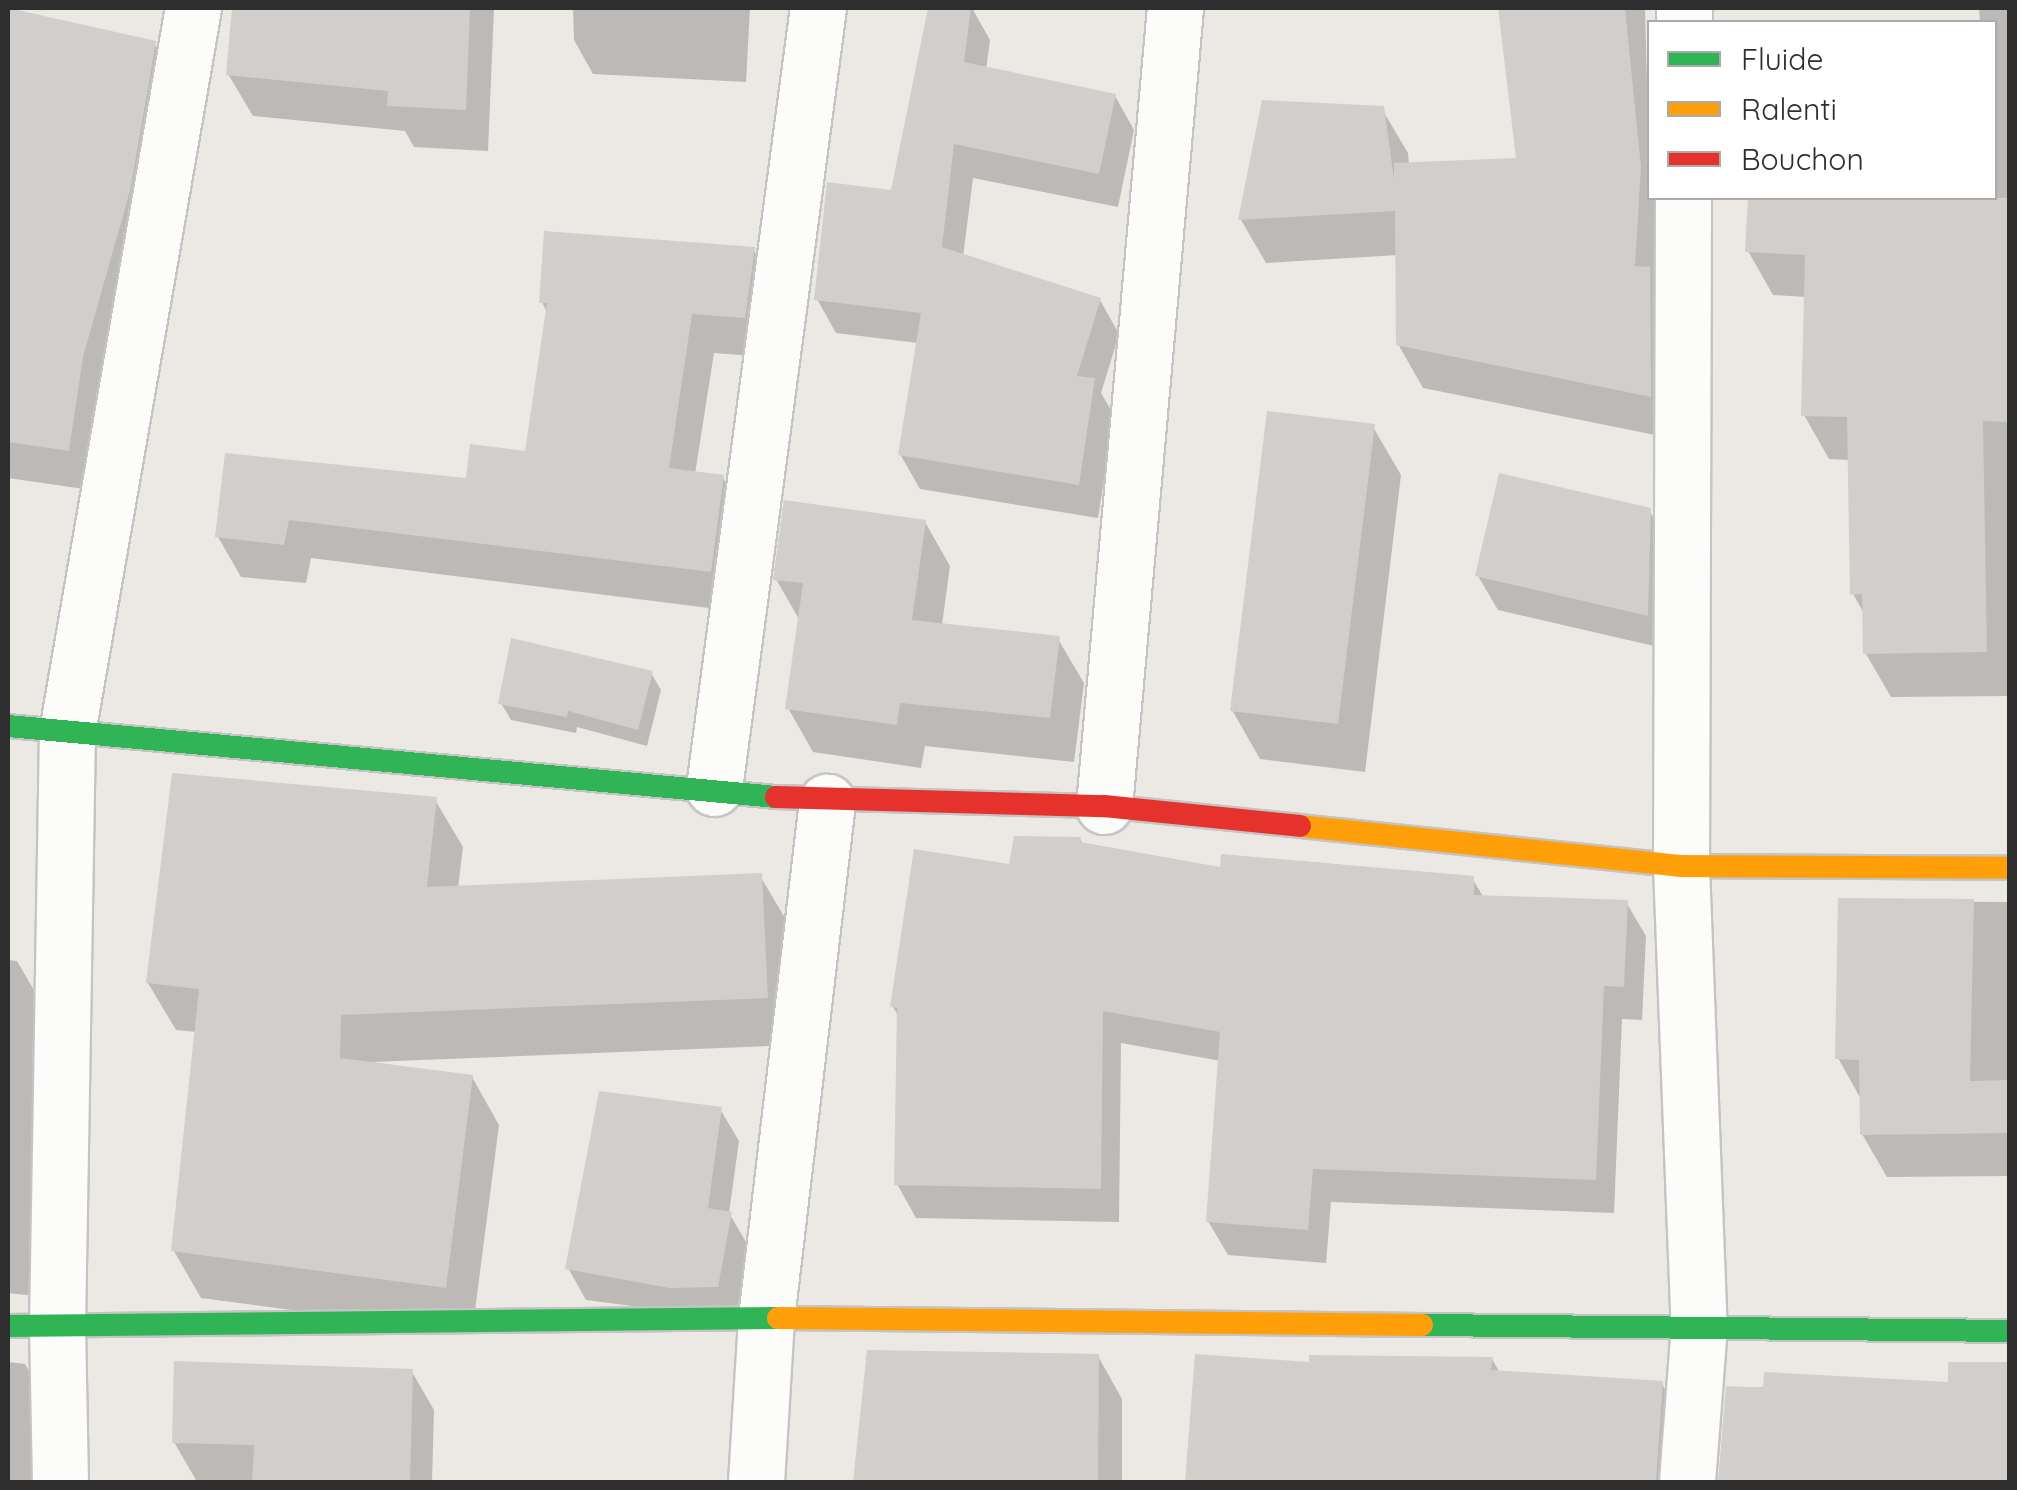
<!DOCTYPE html>
<style>
body{margin:0}
#map{position:relative;width:2017px;height:1490px;overflow:hidden;background:#ece8e4;font-family:Quicksand,sans-serif}
div>[style]{position:absolute}
.shadow>*{inset:0;background:#0003}
.building>*{inset:0;background:#d1cecb}
.roads{filter:drop-shadow(2px 0 #c5c4c5) drop-shadow(-2px 0 #c5c4c5) drop-shadow(0 2px #c5c4c5) drop-shadow(0 -2px #c5c4c5)}
.street>*{height:55px;margin:-27.5px;padding:0 27.5px;transform-origin:27.5px;border-radius:27.5px;background:#fcfcfb}
.fast>*{height:22px;margin:-11px;padding:0 11px;transform-origin:11px;border-radius:11px;background:#30b455}
.slow>*{height:22px;margin:-11px;padding:0 11px;transform-origin:11px;border-radius:11px;background:#ff9f0a}
.jam>*{height:22px;margin:-11px;padding:0 11px;transform-origin:11px;border-radius:11px;background:#e5322d}
span{translate:-50% -50%;white-space:nowrap;text-align:center;line-height:1.15;-webkit-text-stroke:9px #fff;paint-order:stroke}
.frame{position:absolute;inset:0;border:10px solid #2e2e2e;pointer-events:none}
.legend{position:absolute;left:1647px;top:20px;width:350px;height:180px;box-sizing:border-box;background:#fff;border:2px solid #ababab;margin:0;padding:12px 18px;list-style:none;font-size:30px;color:#2e2e2e}
.legend li{display:flex;align-items:center;gap:20px;height:50px}
.legend b{width:50px;border:2px solid #ababab}
</style>
<div id="map">
<div class="shadow">
<i style="clip-path:polygon(8px 8px,154px 43px,177px 84px,91px 490px,8px 478px)"></i>
<i style="clip-path:polygon(234px 8px,494px 8px,488px 151px,414px 147px,405px 131px,253px 116px,228px 74px)"></i>
<i style="clip-path:polygon(573px 8px,750px 8px,746px 82px,593px 74px,574px 40px)"></i>
<i style="clip-path:polygon(931px 8px,972px 8px,990px 40px,986px 70px,1115px 96px,1134px 130px,1118px 207px,973px 178px,963px 257px,1100px 300px,1119px 334px,1101px 393px,1114px 415px,1098px 518px,920px 489px,900px 454px,918px 343px,836px 333px,817px 299px,893px 193px)"></i>
<i style="clip-path:polygon(1501px 8px,1645px 8px,1650px 198px,1663px 198px,1675px 439px,1423px 388px,1398px 344px,1398px 255px,1266px 263px,1241px 220px,1264px 103px,1382px 109px,1408px 153px,1409px 165px,1519px 161px)"></i>
<i style="clip-path:polygon(1979px 8px,2010px 8px,2010px 696px,1891px 697px,1866px 654px,1865px 615px,1853px 594px,1850px 460px,1829px 459px,1804px 415px,1806px 297px,1773px 295px,1748px 251px,1750px 198px,1994px 198px,1994px 22px,1980px 22px)"></i>
<i style="clip-path:polygon(753px 249px,776px 289px,767px 357px,714px 353px,695px 474px,723px 478px,746px 517px,733px 611px,311px 558px,306px 583px,241px 577px,218px 537px,227px 456px,468px 481px,527px 453px,548px 314px,542px 302px)"></i>
<i style="clip-path:polygon(1373px 427px,1401px 475px,1365px 772px,1260px 759px,1232px 710px)"></i>
<i style="clip-path:polygon(1649px 510px,1669px 545px,1667px 649px,1498px 610px,1478px 576px)"></i>
<i style="clip-path:polygon(925px 522px,950px 566px,942px 625px,1058px 639px,1084px 683px,1074px 762px,925px 746px,921px 768px,813px 752px,788px 708px,800px 621px,776px 579px)"></i>
<i style="clip-path:polygon(651px 673px,661px 690px,647px 746px,577px 727px,576px 733px,511px 720px,501px 703px)"></i>
<i style="clip-path:polygon(435px 800px,463px 847px,458px 888px,760px 876px,788px 923px,793px 1045px,372px 1062px,472px 1077px,499px 1125px,472px 1334px,201px 1298px,174px 1251px,197px 1032px,176px 1030px,148px 983px)"></i>
<i style="clip-path:polygon(1080px 839px,1083px 845px,1222px 870px,1223px 857px,1312px 862px,1472px 878px,1484px 898px,1626px 902px,1646px 936px,1642px 1020px,1622px 1019px,1614px 1213px,1331px 1202px,1326px 1263px,1228px 1255px,1208px 1221px,1221px 1061px,1121px 1043px,1119px 1222px,916px 1218px,897px 1184px,899px 1017px,893px 1007px,1011px 867px)"></i>
<i style="clip-path:polygon(1841px 901px,2010px 902px,2010px 1176px,1887px 1177px,1862px 1134px,1862px 1101px,1838px 1058px)"></i>
<i style="clip-path:polygon(8px 960px,17px 961px,42px 1004px,32px 1113px,53px 1151px,44px 1297px,8px 1293px)"></i>
<i style="clip-path:polygon(720px 1109px,739px 1141px,729px 1213px,749px 1247px,735px 1319px,586px 1300px,568px 1268px)"></i>
<i style="clip-path:polygon(870px 1353px,1098px 1356px,1122px 1399px,1122px 1482px,856px 1482px)"></i>
<i style="clip-path:polygon(1198px 1356px,1311px 1365px,1492px 1359px,1500px 1373px,1662px 1384px,1688px 1429px,1684px 1482px,1188px 1482px)"></i>
<i style="clip-path:polygon(8px 1362px,25px 1364px,45px 1399px,46px 1482px,8px 1482px)"></i>
<i style="clip-path:polygon(2010px 1365px,2010px 1482px,1721px 1482px,1728px 1388px,1950px 1384px)"></i>
<i style="clip-path:polygon(412px 1372px,434px 1410px,432px 1482px,196px 1480px,174px 1442px)"></i>
</div>
<div class="building">
<i style="clip-path:polygon(8px 8px,156px 41px,130px 191px,83px 357px,69px 451px,8px 442px)"></i>
<i style="clip-path:polygon(232px 8px,470px 8px,466px 110px,387px 106px,388px 91px,226px 75px)"></i>
<i style="clip-path:polygon(928px 8px,971px 8px,964px 62px,1116px 94px,1099px 174px,954px 144px,942px 247px,1101px 298px,1077px 376px,1095px 378px,1079px 485px,898px 455px,921px 313px,814px 300px,827px 182px,891px 190px)"></i>
<i style="clip-path:polygon(1498px 8px,1625px 8px,1641px 167px,1635px 266px,1650px 267px,1651px 397px,1396px 345px,1395px 211px,1238px 220px,1262px 100px,1384px 106px,1394px 179px,1394px 163px,1516px 158px)"></i>
<i style="clip-path:polygon(1748px 198px,2010px 198px,2010px 422px,1983px 421px,1987px 652px,1863px 654px,1862px 594px,1850px 595px,1847px 417px,1801px 416px,1805px 255px,1745px 252px)"></i>
<i style="clip-path:polygon(544px 231px,755px 247px,745px 318px,692px 314px,669px 468px,724px 475px,711px 572px,289px 520px,284px 545px,215px 537px,225px 453px,466px 478px,470px 444px,525px 451px,547px 303px,539px 303px)"></i>
<i style="clip-path:polygon(1267px 411px,1375px 424px,1338px 724px,1230px 711px)"></i>
<i style="clip-path:polygon(1499px 473px,1651px 508px,1648px 616px,1475px 576px)"></i>
<i style="clip-path:polygon(784px 500px,926px 520px,912px 620px,1060px 636px,1050px 718px,900px 703px,897px 725px,785px 709px,803px 583px,773px 580px)"></i>
<i style="clip-path:polygon(511px 638px,653px 671px,638px 730px,568px 711px,567px 717px,498px 704px)"></i>
<i style="clip-path:polygon(172px 773px,437px 797px,427px 887px,762px 873px,768px 998px,341px 1015px,340px 1058px,473px 1075px,446px 1288px,171px 1251px,199px 989px,146px 983px)"></i>
<i style="clip-path:polygon(1014px 836px,1081px 837px,1080px 842px,1220px 867px,1221px 854px,1474px 876px,1474px 895px,1628px 900px,1624px 987px,1604px 986px,1596px 1180px,1313px 1169px,1308px 1230px,1206px 1222px,1220px 1032px,1103px 1011px,1101px 1189px,894px 1185px,897px 1008px,890px 1007px,914px 849px,1009px 864px)"></i>
<i style="clip-path:polygon(1838px 898px,1974px 899px,1970px 1081px,2010px 1080px,2010px 1133px,1860px 1135px,1859px 1060px,1835px 1059px)"></i>
<i style="clip-path:polygon(599px 1091px,722px 1107px,708px 1208px,732px 1212px,718px 1287px,669px 1288px,565px 1269px)"></i>
<i style="clip-path:polygon(867px 1350px,1099px 1354px,1098px 1482px,853px 1482px)"></i>
<i style="clip-path:polygon(1195px 1354px,1309px 1362px,1309px 1355px,1493px 1357px,1491px 1370px,1663px 1381px,1656px 1482px,1185px 1482px)"></i>
<i style="clip-path:polygon(174px 1361px,413px 1369px,410px 1482px,252px 1482px,254px 1445px,172px 1443px)"></i>
<i style="clip-path:polygon(1948px 1362px,2010px 1362px,2010px 1482px,1718px 1482px,1726px 1386px,1763px 1388px,1764px 1372px,1948px 1382px)"></i>
</div>
<div class="roads">
<div class="street">
<i style="left:1684px;top:22px;width:14px;rotate:-90deg"></i>
<i style="left:1683px;top:198px;width:668px;rotate:90.17deg"></i>
<i style="left:1681px;top:866px;width:459px;rotate:87.8deg"></i>
<i style="left:1699px;top:1325px;width:157px;rotate:94.4deg"></i>
<i style="left:714px;top:788px;width:787px;rotate:-82.41deg"></i>
<i style="left:1104px;top:806px;width:801px;rotate:-84.92deg"></i>
<i style="left:60px;top:1482px;width:155px;rotate:-91.1deg"></i>
<i style="left:57px;top:1327px;width:595px;rotate:-89.04deg"></i>
<i style="left:67px;top:732px;width:735px;rotate:-80.13deg"></i>
<i style="left:756px;top:1482px;width:164px;rotate:-86.5deg"></i>
<i style="left:766px;top:1318px;width:520px;rotate:-83.26deg"></i>
</div>
<div class="fast">
<i style="left:8px;top:726px;width:771px;rotate:5.28deg"></i>
<i style="left:1422px;top:1325px;width:588px;rotate:0.58deg"></i>
<i style="left:8px;top:1326px;width:770px;rotate:-0.6deg"></i>
</div>
<div class="slow">
<i style="left:1300px;top:826px;width:383px;rotate:6deg"></i>
<i style="left:1681px;top:866px;width:329px;rotate:0.3deg"></i>
<i style="left:778px;top:1318px;width:644px;rotate:0.62deg"></i>
</div>
<div class="jam">
<i style="left:776px;top:797px;width:328px;rotate:1.6deg"></i>
<i style="left:1104px;top:806px;width:197px;rotate:5.8deg"></i>
</div>
</div>
<div class="frame"></div>
<ul class="legend">
<li><b style="height:12px;background:#30b455"></b>Fluide</li>
<li><b style="height:12px;background:#ff9f0a"></b>Ralenti</li>
<li><b style="height:12px;background:#e5322d"></b>Bouchon</li>
</ul>
</div>
